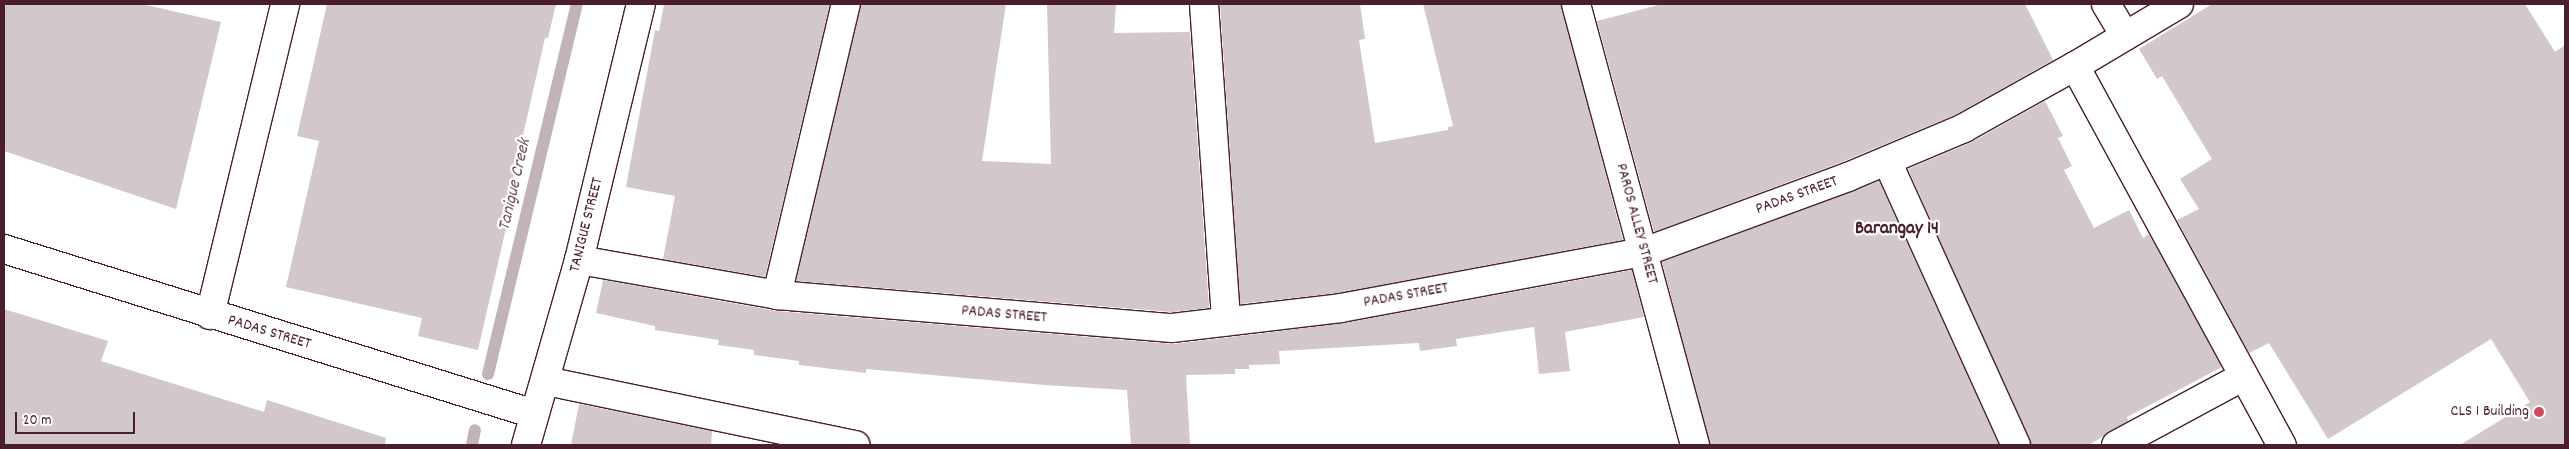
<!DOCTYPE html>
<style>
body{margin:0}
#map{position:relative;width:2569px;height:449px;overflow:hidden;background:#fff;font-family:Dekko,sans-serif}
div>[style]{position:absolute}
.stream>*{height:12px;margin:-6px;padding:0 6px;transform-origin:6px;border-radius:6px;background:#c1b3b6}
.building>*{inset:0;background:#d2c7cb}
.roads{filter:drop-shadow(1px 0 #4a1f2b) drop-shadow(-1px 0 #4a1f2b) drop-shadow(0 1px #4a1f2b) drop-shadow(0 -1px #4a1f2b)}
.minor>*{height:28px;margin:-14px;padding:0 14px;transform-origin:14px;border-radius:14px;background:#fff}
.dots>*{width:14px;height:14px;translate:-50% -50%;box-sizing:border-box;border:2px solid #fff;border-radius:50%}
span{translate:-50% -50%;white-space:nowrap;text-align:center;line-height:1.15;-webkit-text-stroke:4.5px #fff;paint-order:stroke}
.street-label{font-size:16px;color:#4a1f2b}
.poi-label{font-size:16px;color:#4a1f2b}
.right{translate:-100% -50%;text-align:right}
.water-label{font-size:18px;color:#74535c;font-style:italic}
.quarter-label{font-size:19px;color:#4a1f2b;font-weight:700}
.frame{position:absolute;inset:0;border:5px solid #4a1f2b;pointer-events:none}
.scale{position:absolute;left:15px;top:412px;width:120px;height:22px;box-sizing:border-box;border:2px solid #4a1f2b;border-top:0;padding-left:6px;font-size:15px;line-height:18px;white-space:nowrap;color:#4a1f2b;-webkit-text-stroke:4px #fff;paint-order:stroke}
</style>
<div id="map">
<div class="stream">
<i style="left:488px;top:374px;width:381px;rotate:-76.5deg"></i>
<i style="left:472px;top:445px;width:15px;rotate:-79deg"></i>
</div>
<div class="building">
<i style="clip-path:polygon(4px 4px,142px 4px,221px 22px,176px 209px,4px 151px)"></i>
<i style="clip-path:polygon(327px 4px,556px 4px,548px 38px,545px 38px,511px 188px,515px 189px,478px 350px,418px 336px,422px 318px,286px 287px,319px 141px,297px 136px)"></i>
<i style="clip-path:polygon(664px 4px,830px 4px,765px 277px,663px 259px,675px 196px,626px 187px,655px 30px,659px 31px)"></i>
<i style="clip-path:polygon(861px 4px,1006px 4px,982px 161px,1051px 164px,1047px 4px,1116px 4px,1114px 33px,1190px 32px,1209px 308px,1172px 312px,796px 281px)"></i>
<i style="clip-path:polygon(1220px 4px,1360px 4px,1365px 39px,1359px 40px,1375px 143px,1448px 130px,1448px 127px,1453px 126px,1423px 4px,1561px 4px,1623px 240px,1339px 293px,1240px 304px)"></i>
<i style="clip-path:polygon(1662px 4px,2025px 4px,2053px 60px,1957px 114px,1842px 162px,1654px 232px,1597px 21px)"></i>
<i style="clip-path:polygon(2212px 4px,2525px 4px,2555px 52px,2565px 45px,2565px 445px,2460px 445px,2530px 402px,2491px 339px,2328px 439px,2269px 343px,2249px 353px,2177px 220px,2199px 209px,2180px 179px,2212px 159px,2162px 76px,2157px 79px,2139px 49px)"></i>
<i style="clip-path:polygon(2045px 101px,2063px 136px,2058px 138px,2072px 166px,2064px 170px,2094px 228px,2129px 210px,2143px 238px,2149px 234px,2222px 367px,2127px 417px,2128px 421px,2089px 445px,2031px 445px,1908px 169px,1972px 142px)"></i>
<i style="clip-path:polygon(1879px 181px,1999px 445px,1710px 445px,1662px 262px)"></i>
<i style="clip-path:polygon(1632px 270px,1644px 317px,1565px 332px,1570px 371px,1539px 374px,1534px 327px,1456px 339px,1457px 346px,1420px 351px,1419px 343px,1279px 351px,1280px 364px,1249px 365px,1249px 369px,1235px 369px,1235px 374px,1186px 375px,1190px 445px,1131px 445px,1127px 390px,1044px 385px,866px 369px,866px 373px,799px 365px,799px 361px,754px 355px,754px 350px,718px 345px,719px 340px,655px 330px,655px 326px,596px 313px,603px 280px,776px 311px,1174px 344px,1344px 323px)"></i>
<i style="clip-path:polygon(4px 309px,108px 341px,101px 361px,264px 412px,267px 400px,386px 438px,385px 445px,4px 445px)"></i>
<i style="clip-path:polygon(579px 404px,712px 431px,711px 445px,571px 445px)"></i>
</div>
<div class="roads">
<div class="minor">
<i style="left:1204px;top:4px;width:318px;rotate:86deg"></i>
<i style="left:1576px;top:4px;width:457px;rotate:74.9deg"></i>
<i style="left:2106px;top:4px;width:37px;rotate:59deg"></i>
<i style="left:2075px;top:66px;width:432px;rotate:61.4deg"></i>
<i style="left:1887px;top:161px;width:312px;rotate:65.6deg"></i>
<i style="left:4px;top:249px;width:555px;rotate:17.29deg"></i>
<i style="left:579px;top:260px;width:201px;rotate:10deg"></i>
<i style="left:777px;top:295px;width:396px;rotate:4.8deg"></i>
<i style="left:1172px;top:328px;width:170px;rotate:-6.7deg"></i>
<i style="left:1341px;top:308px;width:308px;rotate:-10.5deg"></i>
<i style="left:1644px;top:252px;width:217px;rotate:-20.2deg"></i>
<i style="left:1848px;top:177px;width:126px;rotate:-22.9deg"></i>
<i style="left:1964px;top:128px;width:127px;rotate:-29.2deg"></i>
<i style="left:2075px;top:66px;width:121px;rotate:-30.8deg"></i>
<i style="left:777px;top:295px;width:299px;rotate:-76.7deg"></i>
<i style="left:210px;top:315px;width:320px;rotate:-76.4deg"></i>
<i style="left:546px;top:381px;width:316px;rotate:11.7deg"></i>
<i style="left:526px;top:445px;width:192px;rotate:-74deg"></i>
<i style="left:579px;top:260px;width:263px;rotate:-76.4deg"></i>
<i style="left:2116px;top:445px;width:145px;rotate:-28.3deg"></i>
</div>
</div>
<div class="dots">
<i style="left:2539px;top:412px;background:#d1495b"></i>
</div>
<div class="street-label">
<span style="left:1797px;top:196px;rotate:-20deg">PADAS STREET</span>
<span style="left:1636px;top:224px;rotate:75deg">PAROS ALLEY STREET</span>
<span style="left:587px;top:225px;rotate:-76deg">TANIGUE STREET</span>
<span style="left:1406px;top:296px;rotate:-10deg">PADAS STREET</span>
<span style="left:1004px;top:315px;rotate:5deg">PADAS STREET</span>
<span style="left:269px;top:333px;rotate:17deg">PADAS STREET</span>
</div>
<div class="poi-label">
<span class="right" style="left:2529px;top:412px">CLS 1 Building</span>
</div>
<div class="water-label">
<span style="left:516px;top:185px;rotate:-77deg">Tanigue Creek</span>
</div>
<div class="quarter-label">
<span style="left:1897px;top:230px">Barangay 14</span>
</div>
<div class="frame"></div>
<div class="scale">20 m</div>
</div>
